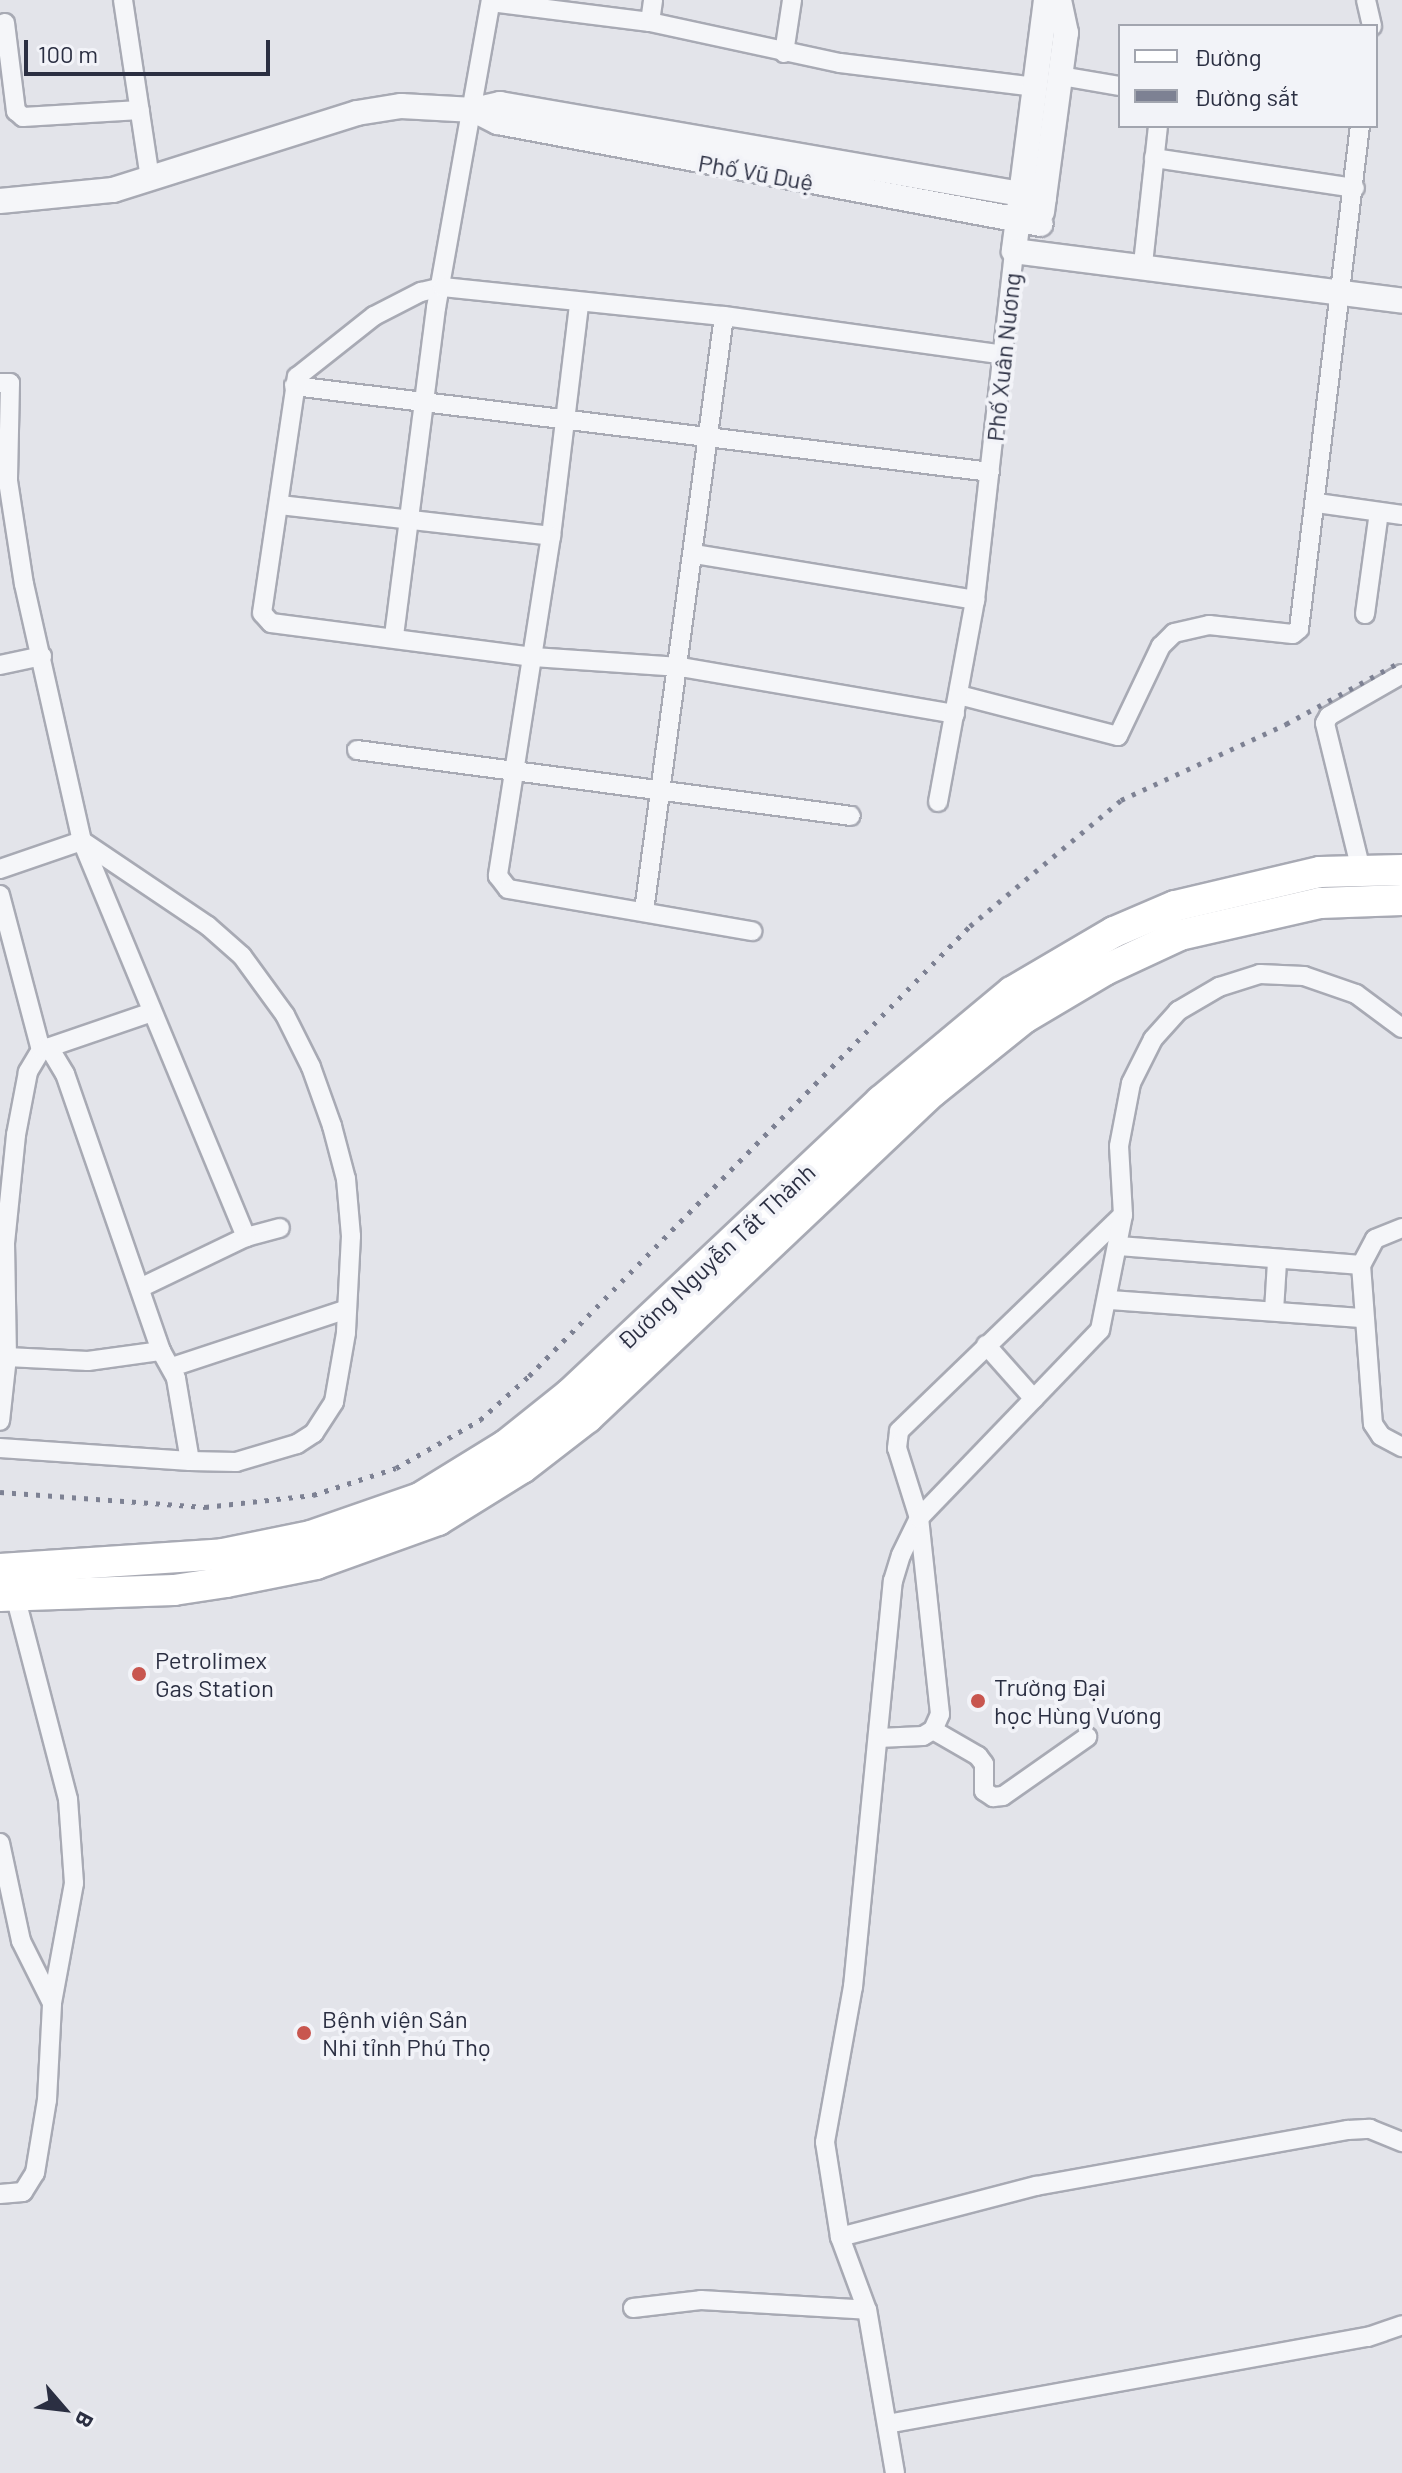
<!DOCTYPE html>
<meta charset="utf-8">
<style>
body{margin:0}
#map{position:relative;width:1402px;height:2473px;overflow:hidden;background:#e3e4ea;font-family:Barlow,sans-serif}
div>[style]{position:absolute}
.roads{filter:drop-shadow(2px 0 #a8aab4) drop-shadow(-2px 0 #a8aab4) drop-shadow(0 2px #a8aab4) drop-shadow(0 -2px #a8aab4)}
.minor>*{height:18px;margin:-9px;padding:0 9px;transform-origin:9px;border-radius:9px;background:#f5f6f9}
.tertiary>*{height:24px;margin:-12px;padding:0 12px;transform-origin:12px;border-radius:12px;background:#f5f6f9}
.primary>*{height:30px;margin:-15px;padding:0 15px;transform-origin:15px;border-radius:15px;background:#fff}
.rail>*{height:5px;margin-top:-2.5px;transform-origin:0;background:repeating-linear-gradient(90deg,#7d8193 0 4px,transparent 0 12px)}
.dots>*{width:22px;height:22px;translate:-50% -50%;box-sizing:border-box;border:4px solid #f2f3f8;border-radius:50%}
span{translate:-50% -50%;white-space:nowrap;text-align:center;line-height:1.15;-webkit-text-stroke:8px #f2f3f8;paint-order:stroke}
.street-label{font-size:24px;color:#2b2f42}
.poi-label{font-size:24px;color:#2b2f42}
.left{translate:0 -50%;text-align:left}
.legend{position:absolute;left:1118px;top:24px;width:260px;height:104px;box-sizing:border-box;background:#f2f3f8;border:2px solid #a2a5af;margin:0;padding:10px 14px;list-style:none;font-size:24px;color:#2b2f42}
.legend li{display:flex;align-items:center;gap:16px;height:40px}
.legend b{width:40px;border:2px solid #a2a5af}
.north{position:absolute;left:24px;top:2369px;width:80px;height:80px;-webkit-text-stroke:6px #f2f3f8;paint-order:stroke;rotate:118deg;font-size:22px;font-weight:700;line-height:32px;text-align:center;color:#2b2f42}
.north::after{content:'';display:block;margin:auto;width:28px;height:36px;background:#2b2f42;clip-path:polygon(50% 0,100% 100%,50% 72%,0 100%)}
.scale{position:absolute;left:24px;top:40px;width:246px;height:36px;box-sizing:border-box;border:4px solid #2b2f42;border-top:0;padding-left:10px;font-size:24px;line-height:28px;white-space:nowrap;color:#2b2f42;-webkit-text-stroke:6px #f2f3f8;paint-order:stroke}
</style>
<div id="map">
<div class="roads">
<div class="minor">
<i style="left:123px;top:0;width:181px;rotate:81.4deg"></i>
<i style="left:1366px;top:0;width:27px;rotate:77deg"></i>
<i style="left:491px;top:2px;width:160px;rotate:7.2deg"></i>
<i style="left:650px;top:22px;width:194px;rotate:12.2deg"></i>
<i style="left:840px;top:63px;width:197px;rotate:7deg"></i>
<i style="left:650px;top:22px;width:22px;rotate:-82deg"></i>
<i style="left:5px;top:23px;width:89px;rotate:82.9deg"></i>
<i style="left:16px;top:111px;width:9px;rotate:41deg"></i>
<i style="left:23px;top:117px;width:117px;rotate:-3.4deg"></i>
<i style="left:784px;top:53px;width:54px;rotate:-81.4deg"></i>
<i style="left:1061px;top:76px;width:60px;rotate:9.6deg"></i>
<i style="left:1154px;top:158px;width:203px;rotate:8.5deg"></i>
<i style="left:1143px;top:264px;width:139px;rotate:-83.8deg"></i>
<i style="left:579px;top:305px;width:233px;rotate:96.9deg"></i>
<i style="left:551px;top:536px;width:344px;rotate:98.9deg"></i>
<i style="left:498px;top:876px;width:16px;rotate:52deg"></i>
<i style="left:508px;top:889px;width:248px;rotate:9.8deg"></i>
<i style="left:0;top:383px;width:10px"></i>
<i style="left:10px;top:383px;width:98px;rotate:91.2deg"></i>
<i style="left:8px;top:481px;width:104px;rotate:81.2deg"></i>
<i style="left:24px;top:584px;width:263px;rotate:77.3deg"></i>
<i style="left:82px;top:841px;width:429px;rotate:67.5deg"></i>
<i style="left:246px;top:1237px;width:35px;rotate:-15deg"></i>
<i style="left:294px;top:386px;width:701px;rotate:7.04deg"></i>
<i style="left:1317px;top:503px;width:86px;rotate:8deg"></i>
<i style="left:280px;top:505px;width:273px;rotate:6.5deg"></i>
<i style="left:695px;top:554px;width:284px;rotate:9.3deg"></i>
<i style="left:1365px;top:614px;width:103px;rotate:-82.2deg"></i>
<i style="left:394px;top:636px;width:331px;rotate:-82.7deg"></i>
<i style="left:436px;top:308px;width:313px;rotate:-79.9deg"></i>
<i style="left:0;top:665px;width:43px;rotate:-12.1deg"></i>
<i style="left:959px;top:695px;width:164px;rotate:14.5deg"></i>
<i style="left:1118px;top:736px;width:100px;rotate:-64.5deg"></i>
<i style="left:1161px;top:646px;width:18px;rotate:-45deg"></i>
<i style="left:1174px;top:633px;width:36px;rotate:-13deg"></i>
<i style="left:1209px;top:625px;width:84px;rotate:6.1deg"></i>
<i style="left:1293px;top:634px;width:8px;rotate:-40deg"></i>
<i style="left:1299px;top:629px;width:507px;rotate:-83.09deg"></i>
<i style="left:955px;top:714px;width:279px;rotate:-170.3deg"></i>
<i style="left:680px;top:667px;width:147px;rotate:-176.1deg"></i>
<i style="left:533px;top:657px;width:264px;rotate:-172.6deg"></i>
<i style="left:271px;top:623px;width:13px;rotate:-132deg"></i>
<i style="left:262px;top:613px;width:239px;rotate:-81.6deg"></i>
<i style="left:297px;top:377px;width:98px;rotate:-38.4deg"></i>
<i style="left:374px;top:316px;width:53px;rotate:-27.1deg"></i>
<i style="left:421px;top:292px;width:22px;rotate:-13deg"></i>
<i style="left:442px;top:287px;width:283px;rotate:5.9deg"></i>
<i style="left:724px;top:316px;width:283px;rotate:7.9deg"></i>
<i style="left:357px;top:750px;width:498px;rotate:7.6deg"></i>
<i style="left:938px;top:802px;width:205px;rotate:-79.6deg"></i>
<i style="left:975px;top:600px;width:351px;rotate:-83.6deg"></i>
<i style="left:0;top:869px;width:87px;rotate:-18.9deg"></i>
<i style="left:82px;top:841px;width:152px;rotate:34deg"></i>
<i style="left:208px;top:926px;width:45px;rotate:41.4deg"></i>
<i style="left:242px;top:956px;width:73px;rotate:53.9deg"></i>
<i style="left:285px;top:1015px;width:58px;rotate:63.4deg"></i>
<i style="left:311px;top:1067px;width:63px;rotate:70.4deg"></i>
<i style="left:332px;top:1126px;width:55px;rotate:75.2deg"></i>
<i style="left:346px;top:1179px;width:57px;rotate:85deg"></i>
<i style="left:351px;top:1236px;width:97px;rotate:93deg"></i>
<i style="left:346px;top:1333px;width:70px;rotate:99.9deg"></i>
<i style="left:334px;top:1402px;width:37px;rotate:123deg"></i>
<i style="left:314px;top:1433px;width:20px;rotate:147deg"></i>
<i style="left:297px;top:1444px;width:64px;rotate:163.6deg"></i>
<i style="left:236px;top:1462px;width:46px;rotate:-178.8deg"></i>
<i style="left:1361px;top:870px;width:151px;rotate:-103.8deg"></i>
<i style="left:1325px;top:723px;width:8px;rotate:-60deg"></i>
<i style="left:1329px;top:716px;width:84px;rotate:-29.9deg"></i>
<i style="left:0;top:895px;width:160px;rotate:75.2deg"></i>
<i style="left:41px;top:1050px;width:26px;rotate:121deg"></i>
<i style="left:28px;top:1072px;width:64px;rotate:100.8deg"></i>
<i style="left:16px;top:1135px;width:109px;rotate:95.8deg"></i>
<i style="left:5px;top:1243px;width:114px;rotate:89deg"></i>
<i style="left:7px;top:1357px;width:64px;rotate:96.2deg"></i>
<i style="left:644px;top:911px;width:600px;rotate:-82.34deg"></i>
<i style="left:41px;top:1050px;width:117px;rotate:-18.9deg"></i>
<i style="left:1402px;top:1228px;width:29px;rotate:158deg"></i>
<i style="left:1375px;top:1239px;width:30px;rotate:118deg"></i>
<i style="left:1361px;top:1265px;width:159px;rotate:85.7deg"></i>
<i style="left:1373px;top:1424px;width:14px;rotate:56deg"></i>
<i style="left:1381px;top:1436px;width:24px;rotate:28deg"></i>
<i style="left:1119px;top:1246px;width:243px;rotate:4.5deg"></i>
<i style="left:140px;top:1288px;width:118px;rotate:-25.7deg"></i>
<i style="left:1110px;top:1300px;width:255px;rotate:4.1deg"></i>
<i style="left:1274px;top:1311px;width:49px;rotate:-86.5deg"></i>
<i style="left:986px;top:1345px;width:72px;rotate:48.4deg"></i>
<i style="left:7px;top:1357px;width:81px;rotate:2.8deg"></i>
<i style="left:88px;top:1361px;width:74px;rotate:-7.8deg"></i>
<i style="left:172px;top:1367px;width:184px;rotate:-18.3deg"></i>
<i style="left:0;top:1448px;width:190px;rotate:3.9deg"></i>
<i style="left:190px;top:1461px;width:84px;rotate:-99.6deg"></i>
<i style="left:176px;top:1378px;width:31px;rotate:-119deg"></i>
<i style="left:161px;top:1351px;width:293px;rotate:-109.1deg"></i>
<i style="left:65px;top:1074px;width:31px;rotate:-121deg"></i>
<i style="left:933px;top:1730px;width:52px;rotate:30deg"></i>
<i style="left:978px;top:1756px;width:10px;rotate:53deg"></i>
<i style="left:984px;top:1764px;width:27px;rotate:90deg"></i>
<i style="left:984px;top:1791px;width:11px;rotate:34deg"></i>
<i style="left:993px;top:1797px;width:10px;rotate:-6deg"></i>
<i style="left:1003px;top:1796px;width:103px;rotate:-35.1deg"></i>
<i style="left:878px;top:1738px;width:45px;rotate:-2.5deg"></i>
<i style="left:923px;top:1736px;width:12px;rotate:-31deg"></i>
<i style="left:933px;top:1730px;width:17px;rotate:-66deg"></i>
<i style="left:940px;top:1714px;width:197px;rotate:-96.1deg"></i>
<i style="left:919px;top:1518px;width:73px;rotate:-107.4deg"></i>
<i style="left:897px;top:1448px;width:17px;rotate:-83deg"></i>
<i style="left:899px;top:1431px;width:311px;rotate:-44deg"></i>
<i style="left:0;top:1843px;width:100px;rotate:77.9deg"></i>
<i style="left:21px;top:1941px;width:69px;rotate:63.4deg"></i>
<i style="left:0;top:2194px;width:23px;rotate:-5deg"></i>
<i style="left:23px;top:2192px;width:22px;rotate:-58deg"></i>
<i style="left:35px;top:2173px;width:74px;rotate:-80.7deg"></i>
<i style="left:47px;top:2100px;width:97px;rotate:-87deg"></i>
<i style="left:52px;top:2003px;width:122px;rotate:-79.6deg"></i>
<i style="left:74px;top:1883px;width:84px;rotate:-94.1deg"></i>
<i style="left:68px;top:1799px;width:210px;rotate:-104.6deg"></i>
<i style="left:840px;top:2237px;width:203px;rotate:-14.6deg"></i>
<i style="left:1036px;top:2186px;width:317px;rotate:-10.2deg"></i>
<i style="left:1348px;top:2130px;width:22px;rotate:-3deg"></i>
<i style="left:1370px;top:2129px;width:35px;rotate:22deg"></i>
<i style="left:633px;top:2308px;width:68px;rotate:-6.7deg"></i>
<i style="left:701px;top:2300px;width:166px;rotate:3.4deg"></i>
<i style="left:887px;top:2424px;width:489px;rotate:-10.3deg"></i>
<i style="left:1368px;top:2337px;width:36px;rotate:-19deg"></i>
<i style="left:895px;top:2473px;width:165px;rotate:-99.7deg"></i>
<i style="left:867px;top:2310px;width:78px;rotate:-110.3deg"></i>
<i style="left:840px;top:2237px;width:96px;rotate:-99deg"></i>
<i style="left:825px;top:2142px;width:158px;rotate:-79.8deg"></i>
<i style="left:853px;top:1987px;width:408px;rotate:-84.4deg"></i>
<i style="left:893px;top:1581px;width:27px;rotate:-73deg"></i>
<i style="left:901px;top:1555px;width:41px;rotate:-64.1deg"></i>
<i style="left:919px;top:1518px;width:261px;rotate:-46.1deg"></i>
<i style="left:1100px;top:1330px;width:117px;rotate:-78.7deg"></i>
<i style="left:1123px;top:1215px;width:69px;rotate:-93.3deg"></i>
<i style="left:1119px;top:1146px;width:64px;rotate:-79.2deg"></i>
<i style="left:1131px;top:1083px;width:49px;rotate:-63.4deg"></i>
<i style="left:1153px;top:1039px;width:38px;rotate:-48deg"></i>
<i style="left:1178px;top:1011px;width:48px;rotate:-30.3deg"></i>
<i style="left:1219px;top:987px;width:43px;rotate:-17.6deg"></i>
<i style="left:1260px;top:974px;width:44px;rotate:2.6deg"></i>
<i style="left:1304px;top:976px;width:55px;rotate:19.1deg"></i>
<i style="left:1356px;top:994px;width:57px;rotate:36.5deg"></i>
</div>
<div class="tertiary">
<i style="left:1046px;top:0;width:253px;rotate:97.3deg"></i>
<i style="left:1014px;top:251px;width:391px;rotate:7.3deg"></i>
<i style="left:474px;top:110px;width:27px;rotate:27deg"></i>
<i style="left:498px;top:122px;width:552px;rotate:10.64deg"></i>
<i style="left:0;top:201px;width:114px;rotate:-5.6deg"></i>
<i style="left:113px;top:190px;width:256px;rotate:-17.5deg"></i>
<i style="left:357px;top:113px;width:45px;rotate:-9deg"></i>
<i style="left:401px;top:106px;width:73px;rotate:3.1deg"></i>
<i style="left:474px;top:110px;width:27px;rotate:-13deg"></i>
<i style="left:500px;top:104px;width:552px;rotate:9.8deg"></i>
<i style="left:1042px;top:212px;width:181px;rotate:-82.4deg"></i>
<i style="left:1066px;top:33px;width:34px;rotate:-102deg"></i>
</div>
<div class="primary">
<i style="left:0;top:1569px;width:224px;rotate:-3.8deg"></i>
<i style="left:223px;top:1554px;width:90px;rotate:-11.6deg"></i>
<i style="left:311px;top:1536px;width:115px;rotate:-19.2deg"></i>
<i style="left:420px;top:1498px;width:101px;rotate:-31.6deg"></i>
<i style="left:506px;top:1445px;width:82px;rotate:-38.6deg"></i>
<i style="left:570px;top:1394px;width:427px;rotate:-43.3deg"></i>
<i style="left:881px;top:1101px;width:170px;rotate:-39.8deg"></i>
<i style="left:1012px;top:992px;width:118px;rotate:-30.5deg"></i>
<i style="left:1114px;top:932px;width:66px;rotate:-23.1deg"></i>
<i style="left:1175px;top:906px;width:149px;rotate:-13.2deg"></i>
<i style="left:1320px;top:872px;width:82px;rotate:-1.4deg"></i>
<i style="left:0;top:1596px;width:174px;rotate:-2deg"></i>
<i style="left:174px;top:1590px;width:53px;rotate:-8.7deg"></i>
<i style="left:226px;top:1582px;width:92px;rotate:-11.3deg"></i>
<i style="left:316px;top:1564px;width:130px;rotate:-19.8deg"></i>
<i style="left:438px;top:1520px;width:99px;rotate:-31.8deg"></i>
<i style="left:522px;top:1468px;width:82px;rotate:-37.6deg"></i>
<i style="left:587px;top:1418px;width:475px;rotate:-43.4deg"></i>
<i style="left:932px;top:1092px;width:118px;rotate:-38.8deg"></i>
<i style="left:1024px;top:1018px;width:94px;rotate:-30.7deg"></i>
<i style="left:1105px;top:970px;width:83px;rotate:-25deg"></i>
<i style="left:1180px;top:935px;width:144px;rotate:-12.9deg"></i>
<i style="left:1320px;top:903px;width:82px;rotate:-2.1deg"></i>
</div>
</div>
<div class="rail">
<i style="left:0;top:1492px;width:206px;rotate:4.2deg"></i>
<i style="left:205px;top:1507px;width:109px;rotate:-6.3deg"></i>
<i style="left:313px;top:1495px;width:87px;rotate:-18deg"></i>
<i style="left:396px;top:1468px;width:97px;rotate:-29.7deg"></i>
<i style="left:480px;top:1420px;width:66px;rotate:-41.9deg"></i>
<i style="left:529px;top:1376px;width:630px;rotate:-45.58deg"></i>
<i style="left:970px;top:926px;width:197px;rotate:-39.8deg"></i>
<i style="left:1121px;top:800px;width:182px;rotate:-24.7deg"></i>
<i style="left:1286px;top:724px;width:132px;rotate:-28.5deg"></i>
</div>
<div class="dots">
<i style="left:139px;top:1674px;background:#c8564f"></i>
<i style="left:978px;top:1701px;background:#c8564f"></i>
<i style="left:304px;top:2033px;background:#c8564f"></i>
</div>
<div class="street-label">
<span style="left:756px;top:172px;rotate:10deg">Phố Vũ Duệ</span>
<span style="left:1003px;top:357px;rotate:-84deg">Phố Xuân Nương</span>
<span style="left:716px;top:1256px;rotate:-43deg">Đường Nguyễn Tất Thành</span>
</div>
<div class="poi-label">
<span class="left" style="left:155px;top:1674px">Petrolimex<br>Gas Station</span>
<span class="left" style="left:994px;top:1701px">Trường Đại<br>học Hùng Vương</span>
<span class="left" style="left:322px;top:2033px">Bệnh viện Sản<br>Nhi tỉnh Phú Thọ</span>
</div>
<ul class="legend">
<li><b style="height:10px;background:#fff"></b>Đường</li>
<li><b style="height:10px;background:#7d8193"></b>Đường sắt</li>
</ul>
<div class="north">B</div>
<div class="scale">100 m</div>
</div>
